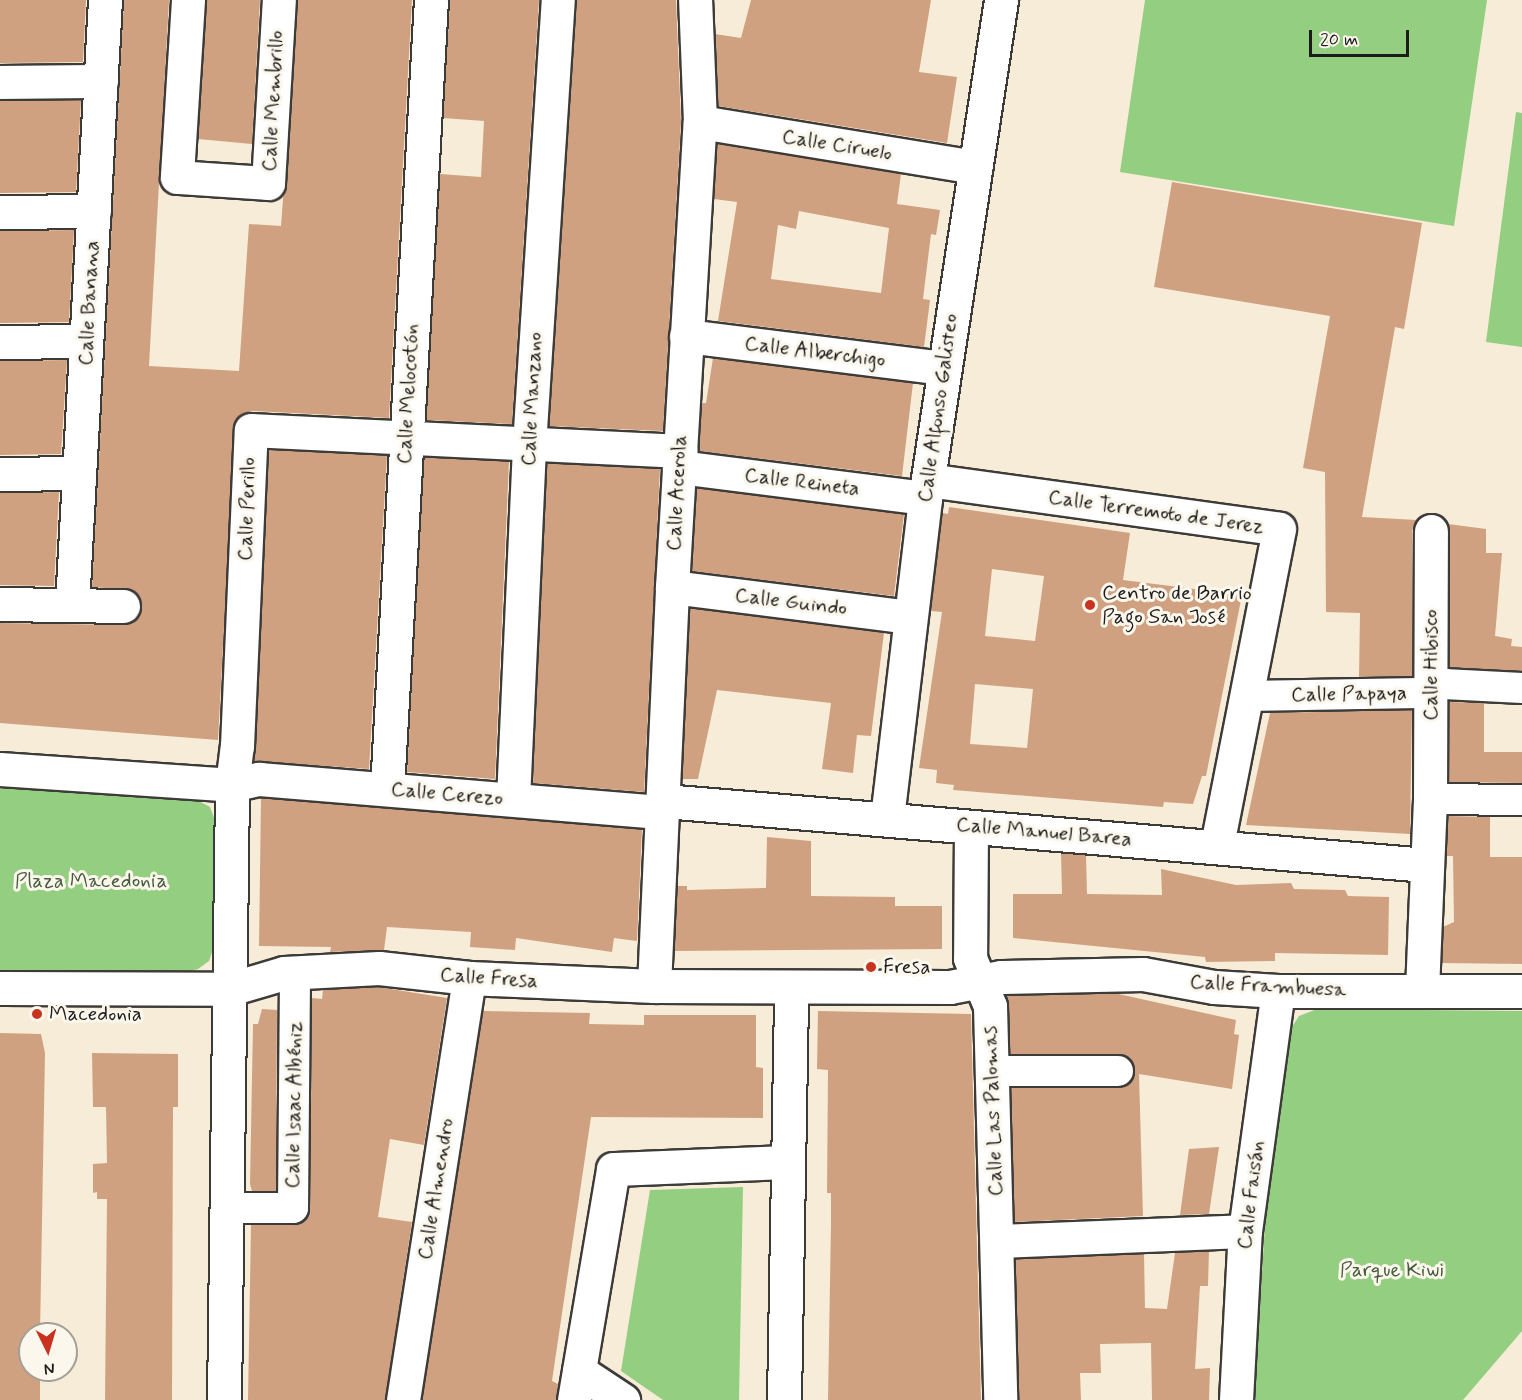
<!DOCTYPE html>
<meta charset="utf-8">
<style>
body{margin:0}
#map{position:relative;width:1522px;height:1400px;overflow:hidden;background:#f6ecd8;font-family:Mynerve,sans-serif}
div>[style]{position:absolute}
.green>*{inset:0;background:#94ce81}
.building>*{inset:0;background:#d0a181}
.roads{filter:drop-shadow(2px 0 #3d3b38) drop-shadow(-2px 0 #3d3b38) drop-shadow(0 2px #3d3b38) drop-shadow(0 -2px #3d3b38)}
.pedestrian>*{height:30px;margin:-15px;padding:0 15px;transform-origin:15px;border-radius:15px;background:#fff}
.minor>*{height:33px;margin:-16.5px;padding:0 16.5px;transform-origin:16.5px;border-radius:16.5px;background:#fff}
.tertiary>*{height:33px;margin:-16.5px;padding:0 16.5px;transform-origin:16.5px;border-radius:16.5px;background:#fff}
.dots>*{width:16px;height:16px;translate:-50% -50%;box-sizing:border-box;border:3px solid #fbf7ec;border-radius:50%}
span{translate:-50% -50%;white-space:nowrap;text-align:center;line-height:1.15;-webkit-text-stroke:6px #fbf7ec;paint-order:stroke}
.street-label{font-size:21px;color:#1c1c1c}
.poi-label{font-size:21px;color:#1c1c1c}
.left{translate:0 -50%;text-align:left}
.park-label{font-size:21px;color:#465a3f}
.north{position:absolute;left:18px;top:1322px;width:60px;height:60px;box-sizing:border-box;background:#fbf7ec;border:2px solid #a29f99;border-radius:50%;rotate:175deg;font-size:16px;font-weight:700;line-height:24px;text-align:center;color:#1c1c1c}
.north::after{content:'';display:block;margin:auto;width:21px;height:27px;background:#c8321e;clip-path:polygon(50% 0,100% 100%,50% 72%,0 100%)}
.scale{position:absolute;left:1309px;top:30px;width:100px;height:27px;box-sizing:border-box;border:3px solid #1c1c1c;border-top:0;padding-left:8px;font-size:18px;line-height:21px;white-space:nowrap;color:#1c1c1c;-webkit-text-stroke:4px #fbf7ec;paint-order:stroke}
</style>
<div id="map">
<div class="green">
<i style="clip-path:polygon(1145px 0,1487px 0,1454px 226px,1120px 172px)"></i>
<i style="clip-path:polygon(1516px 112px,1522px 113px,1522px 347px,1486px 342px)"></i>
<i style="clip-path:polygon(0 785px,195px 799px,210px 807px,216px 823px,213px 949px,209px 961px,198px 969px,187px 972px,0 970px)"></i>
<i style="clip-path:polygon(1317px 1009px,1522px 1011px,1522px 1331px,1463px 1400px,1254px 1400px,1267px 1193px,1292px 1027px,1299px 1016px)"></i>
<i style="clip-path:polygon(743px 1187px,739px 1400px,663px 1400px,621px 1371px,650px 1190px)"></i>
</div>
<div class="building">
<i style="clip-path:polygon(0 0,86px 0,83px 62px,0 63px)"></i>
<i style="clip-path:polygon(124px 0,169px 0,149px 366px,239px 371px,249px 224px,281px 226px,298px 0,412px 0,389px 418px,252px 411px,235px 420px,218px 740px,0 723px,0 623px,123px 625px,133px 622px,142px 607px,132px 590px,92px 587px)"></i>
<i style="clip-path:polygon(207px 0,260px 0,252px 144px,198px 139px)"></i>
<i style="clip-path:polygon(450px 0,539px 0,512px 424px,426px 420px,440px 174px,481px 177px,484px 121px,443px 118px)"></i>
<i style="clip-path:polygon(577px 0,676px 0,681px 122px,663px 431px,549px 426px)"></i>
<i style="clip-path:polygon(751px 0,931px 0,919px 72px,957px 77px,947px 143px,718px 106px,715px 34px,741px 38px)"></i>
<i style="clip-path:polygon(81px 100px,76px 192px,0 193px,0 101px)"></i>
<i style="clip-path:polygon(evenodd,717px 144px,901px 174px,897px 204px,940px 210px,936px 235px,931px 234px,923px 299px,930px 300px,924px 347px,718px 321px,737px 202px,714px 199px,717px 144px,799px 211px,889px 228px,881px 293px,771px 279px,778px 225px,796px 229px,799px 211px)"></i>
<i style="clip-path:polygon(1172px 182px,1422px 223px,1404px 329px,1395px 327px,1362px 517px,1417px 520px,1412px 531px,1412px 676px,1359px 677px,1360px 613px,1326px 612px,1325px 472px,1303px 468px,1330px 316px,1154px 287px)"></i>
<i style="clip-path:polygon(74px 230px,69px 322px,0 323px,0 231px)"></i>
<i style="clip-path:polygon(713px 358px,913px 383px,902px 476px,699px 451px,702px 403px,706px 403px)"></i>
<i style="clip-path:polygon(67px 360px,61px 454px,0 455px,0 361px)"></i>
<i style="clip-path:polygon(269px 450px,387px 455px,369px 769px,254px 761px)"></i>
<i style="clip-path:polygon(424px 457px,509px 461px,495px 779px,407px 772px)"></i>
<i style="clip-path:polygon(547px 463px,660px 469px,644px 792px,533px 783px)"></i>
<i style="clip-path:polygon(697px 488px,904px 514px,894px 596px,692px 571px)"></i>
<i style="clip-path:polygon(59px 492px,54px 586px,0 585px,0 493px)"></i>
<i style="clip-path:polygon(evenodd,949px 507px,1130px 533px,1123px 580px,1242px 595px,1206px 776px,1202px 776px,1193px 804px,1164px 802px,1163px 807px,953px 790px,954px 785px,936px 783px,937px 770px,919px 768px,942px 612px,931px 611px,942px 513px,948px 514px,949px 507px,992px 569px,1044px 576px,1035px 641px,985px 636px,992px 569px,949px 507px,975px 684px,1033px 689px,1027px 748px,970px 744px,975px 684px)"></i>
<i style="clip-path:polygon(1448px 524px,1486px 529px,1486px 553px,1502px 553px,1495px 636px,1512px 639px,1511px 646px,1522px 647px,1522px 671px,1449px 667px)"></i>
<i style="clip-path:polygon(690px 608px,884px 633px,871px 736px,857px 735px,853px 773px,822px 769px,831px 703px,717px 690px,698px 779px,682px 779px)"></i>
<i style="clip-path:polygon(1449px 702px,1484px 703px,1484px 752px,1522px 752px,1522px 783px,1449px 782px)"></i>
<i style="clip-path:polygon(1412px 710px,1410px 834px,1246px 825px,1270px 713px)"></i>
<i style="clip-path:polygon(261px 798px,642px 829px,637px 941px,614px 938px,612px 952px,516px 938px,515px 950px,470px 947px,471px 932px,387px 927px,384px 950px,330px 952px,331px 947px,259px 946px)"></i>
<i style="clip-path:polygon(1448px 816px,1490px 817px,1490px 857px,1522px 857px,1522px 964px,1442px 963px,1443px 927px,1454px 922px,1453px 856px,1446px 856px)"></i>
<i style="clip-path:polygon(767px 837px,811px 841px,811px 896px,895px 897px,895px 906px,942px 906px,942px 949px,674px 951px,677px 886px,687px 886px,687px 890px,766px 888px)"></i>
<i style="clip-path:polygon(1061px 853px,1086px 855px,1087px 894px,1162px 895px,1161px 869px,1236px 885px,1291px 883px,1294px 889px,1345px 890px,1348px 896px,1389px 897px,1388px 955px,1275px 953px,1275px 961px,1206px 962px,1205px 957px,1013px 938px,1013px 894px,1062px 894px)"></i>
<i style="clip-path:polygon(378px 987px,447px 998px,424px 1145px,390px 1139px,378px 1217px,412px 1222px,385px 1400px,248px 1400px,251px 1225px,301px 1223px,310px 1209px,312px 998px,322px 999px,323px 990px)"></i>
<i style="clip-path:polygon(1114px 993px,1236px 1020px,1234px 1034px,1239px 1035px,1232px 1089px,1139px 1074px,1143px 1216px,1014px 1222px,1011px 1088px,1119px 1088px,1133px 1080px,1135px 1070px,1127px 1056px,1119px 1054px,1010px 1054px,1006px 996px)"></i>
<i style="clip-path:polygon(262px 1009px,277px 1010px,276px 1191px,252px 1191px,250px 1184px,253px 1024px,258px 1024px)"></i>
<i style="clip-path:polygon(483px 1011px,590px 1013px,589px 1024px,644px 1025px,644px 1015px,756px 1015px,756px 1067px,763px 1068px,763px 1118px,591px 1117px,552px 1381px,558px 1384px,556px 1400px,422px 1400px)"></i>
<i style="clip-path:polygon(818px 1011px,971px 1014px,981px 1400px,828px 1400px,831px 1224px,831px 1193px,827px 1193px,828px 1070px,817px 1069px)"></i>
<i style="clip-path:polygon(0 1033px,41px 1034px,45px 1053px,40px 1334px,30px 1334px,30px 1370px,40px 1370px,40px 1400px,0 1400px)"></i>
<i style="clip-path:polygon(92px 1053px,178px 1054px,178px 1107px,173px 1107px,172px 1400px,105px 1400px,107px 1199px,97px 1199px,97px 1192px,93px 1193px,93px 1164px,107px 1163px,106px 1107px,93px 1107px)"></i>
<i style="clip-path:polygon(1219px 1147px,1209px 1214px,1180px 1215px,1189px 1149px)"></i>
<i style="clip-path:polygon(1209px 1251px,1208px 1286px,1200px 1286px,1195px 1369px,1210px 1368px,1209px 1400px,1152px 1400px,1151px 1343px,1100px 1344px,1101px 1373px,1080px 1373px,1081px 1400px,1019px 1400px,1015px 1259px,1144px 1254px,1145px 1308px,1167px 1309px,1175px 1253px)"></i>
</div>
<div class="roads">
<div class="pedestrian">
<i style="left:1246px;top:696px;width:174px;rotate:-1deg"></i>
<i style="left:1420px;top:693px;width:26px;rotate:-21deg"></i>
<i style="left:1444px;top:684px;width:78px;rotate:2.9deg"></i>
<i style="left:1430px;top:799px;width:92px;rotate:0.6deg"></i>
<i style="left:992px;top:1071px;width:126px"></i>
<i style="left:227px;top:1208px;width:66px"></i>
<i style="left:293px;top:1208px;width:236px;rotate:-89.5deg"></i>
</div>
<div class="minor">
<i style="left:188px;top:0;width:177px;rotate:93.6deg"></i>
<i style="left:177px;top:177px;width:91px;rotate:3.8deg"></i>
<i style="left:268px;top:183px;width:183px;rotate:-86.6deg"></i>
<i style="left:0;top:82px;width:101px;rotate:-0.6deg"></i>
<i style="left:700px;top:122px;width:279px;rotate:9.3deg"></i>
<i style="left:0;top:212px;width:94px;rotate:-0.6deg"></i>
<i style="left:686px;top:336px;width:260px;rotate:7.1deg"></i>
<i style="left:0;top:342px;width:86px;rotate:-0.7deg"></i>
<i style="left:679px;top:467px;width:248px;rotate:7.2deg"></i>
<i style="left:0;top:474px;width:79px;rotate:-0.7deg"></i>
<i style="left:928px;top:480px;width:354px;rotate:7.9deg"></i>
<i style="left:1279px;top:529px;width:323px;rotate:101.1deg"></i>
<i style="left:672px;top:587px;width:240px;rotate:7.2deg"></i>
<i style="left:0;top:604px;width:123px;rotate:0.9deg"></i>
<i style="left:72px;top:605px;width:606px;rotate:-86.88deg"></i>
<i style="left:0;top:769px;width:233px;rotate:3.9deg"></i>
<i style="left:232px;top:785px;width:39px;rotate:-83deg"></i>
<i style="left:237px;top:746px;width:316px;rotate:-87.5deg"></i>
<i style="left:251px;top:430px;width:430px;rotate:2.8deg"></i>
<i style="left:387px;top:789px;width:790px;rotate:-86.81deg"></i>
<i style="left:513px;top:799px;width:354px;rotate:-87.4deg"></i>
<i style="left:529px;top:445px;width:446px;rotate:-86.3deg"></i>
<i style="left:887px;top:818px;width:322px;rotate:-83.2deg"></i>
<i style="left:925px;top:498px;width:504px;rotate:-81.32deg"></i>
<i style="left:971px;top:827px;width:131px;rotate:90.4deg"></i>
<i style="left:970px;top:958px;width:52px;rotate:67.4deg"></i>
<i style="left:990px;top:1006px;width:394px;rotate:88.5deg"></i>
<i style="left:654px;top:986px;width:399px;rotate:-87.4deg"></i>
<i style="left:672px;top:587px;width:466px;rotate:-86.6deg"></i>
<i style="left:700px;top:122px;width:122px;rotate:-92.3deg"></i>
<i style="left:1422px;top:990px;width:191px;rotate:-87.6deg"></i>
<i style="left:1430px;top:799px;width:268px;rotate:-89.8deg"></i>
<i style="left:997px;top:1241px;width:248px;rotate:-2.3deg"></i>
<i style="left:579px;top:1371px;width:53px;rotate:33.4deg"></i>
<i style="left:224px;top:1400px;width:615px;rotate:-89.25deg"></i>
<i style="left:232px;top:785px;width:28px;rotate:-13deg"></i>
<i style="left:259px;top:779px;width:393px;rotate:4.7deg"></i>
<i style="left:651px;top:811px;width:27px;rotate:-20deg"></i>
<i style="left:676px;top:802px;width:753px;rotate:4.8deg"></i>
<i style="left:403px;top:1400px;width:427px;rotate:-81.1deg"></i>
<i style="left:574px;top:1400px;width:234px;rotate:-80.4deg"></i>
<i style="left:613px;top:1169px;width:175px;rotate:-2.3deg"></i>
<i style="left:784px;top:1400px;width:413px;rotate:-89deg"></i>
<i style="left:1236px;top:1400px;width:169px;rotate:-87deg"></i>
<i style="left:1245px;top:1231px;width:242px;rotate:-82.2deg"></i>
</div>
<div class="tertiary">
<i style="left:0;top:988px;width:230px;rotate:0.2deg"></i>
<i style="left:230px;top:989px;width:56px;rotate:-16.5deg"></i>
<i style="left:284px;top:973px;width:95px;rotate:-3deg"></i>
<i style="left:379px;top:968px;width:91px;rotate:6.3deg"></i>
<i style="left:469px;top:978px;width:185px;rotate:2.5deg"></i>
<i style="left:654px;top:986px;width:296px;rotate:0.2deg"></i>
<i style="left:950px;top:987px;width:52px;rotate:-11.1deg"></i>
<i style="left:1001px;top:977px;width:142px;rotate:-1.2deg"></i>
<i style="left:1143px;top:974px;width:72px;rotate:10.4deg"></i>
<i style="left:1214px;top:987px;width:64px;rotate:3.6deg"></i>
<i style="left:1278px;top:991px;width:244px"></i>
</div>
</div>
<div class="dots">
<i style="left:1090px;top:605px;background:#c8321e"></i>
<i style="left:871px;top:967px;background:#c8321e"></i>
<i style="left:37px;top:1014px;background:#c8321e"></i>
</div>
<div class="street-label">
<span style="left:273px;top:101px;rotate:-87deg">Calle Membrillo</span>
<span style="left:837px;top:145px;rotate:9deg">Calle Ciruelo</span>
<span style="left:89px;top:303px;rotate:-87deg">Calle Banana</span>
<span style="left:815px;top:352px;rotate:7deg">Calle Alberchigo</span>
<span style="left:408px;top:394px;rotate:-87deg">Calle Melocotón</span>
<span style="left:532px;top:399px;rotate:-87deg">Calle Manzano</span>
<span style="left:938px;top:408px;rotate:-82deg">Calle Alfonso Galisteo</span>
<span style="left:802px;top:482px;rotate:7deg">Calle Reineta</span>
<span style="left:677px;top:493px;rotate:-87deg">Calle Acerola</span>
<span style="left:247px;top:509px;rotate:-88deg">Calle Perillo</span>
<span style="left:1156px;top:512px;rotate:8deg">Calle Terremoto de Jerez</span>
<span style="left:791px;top:602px;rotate:7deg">Calle Guindo</span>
<span style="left:1431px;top:665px;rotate:-90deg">Calle Hibisco</span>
<span style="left:1349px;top:694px;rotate:-1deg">Calle Papaya</span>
<span style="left:447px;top:794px;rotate:5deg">Calle Cerezo</span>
<span style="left:1044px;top:832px;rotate:5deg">Calle Manuel Barea</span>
<span style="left:489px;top:978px;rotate:4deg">Calle Fresa</span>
<span style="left:1268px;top:986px;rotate:3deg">Calle Frambuesa</span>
<span style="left:294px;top:1105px;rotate:-89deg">Calle Isaac Albéniz</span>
<span style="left:993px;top:1111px;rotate:-92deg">Calle Las Palomas</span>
<span style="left:436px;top:1189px;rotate:-81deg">Calle Almendro</span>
<span style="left:1251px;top:1195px;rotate:-83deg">Calle Faisán</span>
</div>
<div class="poi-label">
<span class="left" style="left:1102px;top:605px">Centro de Barrio<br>Pago San José</span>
<span class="left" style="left:883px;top:967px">Fresa</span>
<span class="left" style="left:49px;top:1014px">Macedonia</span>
</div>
<div class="park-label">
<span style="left:91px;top:881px">Plaza Macedonia</span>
<span style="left:1392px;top:1270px">Parque Kiwi</span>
</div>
<div class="north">N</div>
<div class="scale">20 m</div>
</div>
